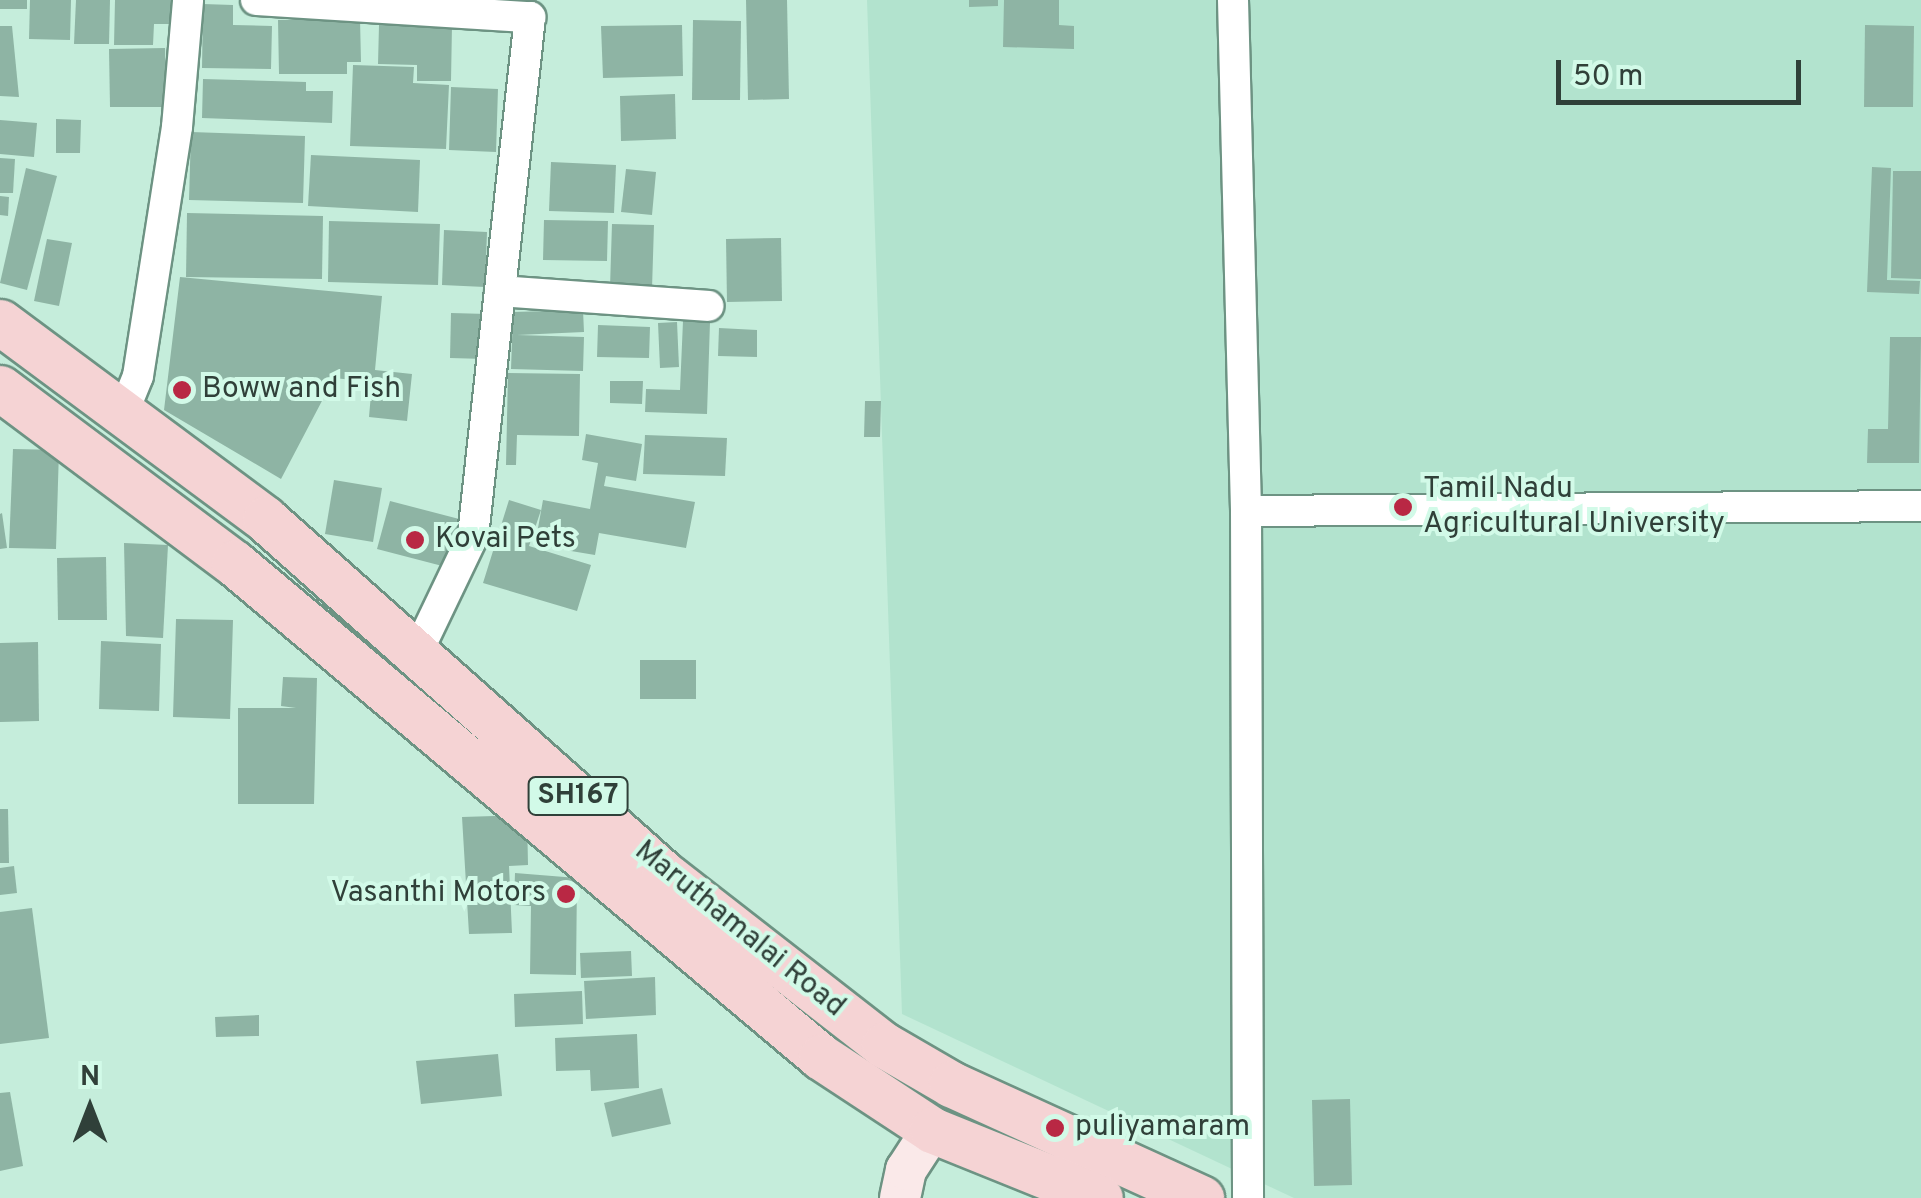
<!DOCTYPE html>
<style>
body{margin:0}
#map{position:relative;width:1921px;height:1198px;overflow:hidden;background:#c5eddb;font-family:Overpass,sans-serif}
div>[style]{position:absolute}
.built>*{inset:0;background:#b2e3ce}
.building>*{inset:0;background:#8eb4a4}
.roads{filter:drop-shadow(2px 0 #6d9383) drop-shadow(-2px 0 #6d9383) drop-shadow(0 2px #6d9383) drop-shadow(0 -2px #6d9383)}
.street>*{height:30px;margin:-15px;padding:0 15px;transform-origin:15px;border-radius:15px;background:#fff}
.secondary>*{height:40px;margin:-20px;padding:0 20px;transform-origin:20px;border-radius:20px;background:#fae9e9}
.primary>*{height:45px;margin:-22.5px;padding:0 22.5px;transform-origin:22.5px;border-radius:22.5px;background:#f5d3d4}
.dots>*{width:28px;height:28px;translate:-50% -50%;box-sizing:border-box;border:5px solid #d2fae8;border-radius:50%}
span{translate:-50% -50%;white-space:nowrap;text-align:center;line-height:1.15;-webkit-text-stroke:8px #d2fae8;paint-order:stroke}
.shield-label span{padding:2px 8px;background:#d2fae8;border:2px solid;border-radius:8px;-webkit-text-stroke-width:0}
.shield-label{font-size:28px;color:#304039;font-weight:700}
.poi-label{font-size:30px;color:#304039}
.left{translate:0 -50%;text-align:left}
.right{translate:-100% -50%;text-align:right}
.street-label{font-size:30px;color:#304039}
.north{position:absolute;left:40px;top:1058px;width:100px;height:100px;-webkit-text-stroke:8px #d2fae8;paint-order:stroke;rotate:0deg;font-size:28px;font-weight:700;line-height:40px;text-align:center;color:#304039}
.north::after{content:'';display:block;margin:auto;width:35px;height:45px;background:#304039;clip-path:polygon(50% 0,100% 100%,50% 72%,0 100%)}
.scale{position:absolute;left:1556px;top:60px;width:245px;height:45px;box-sizing:border-box;border:5px solid #304039;border-top:0;padding-left:12px;font-size:30px;line-height:35px;white-space:nowrap;color:#304039;-webkit-text-stroke:8px #d2fae8;paint-order:stroke}
</style>
<div id="map">
<div class="built">
<i style="clip-path:polygon(867px 0,1921px 0,1921px 1198px,1294px 1198px,902px 1014px)"></i>
</div>
<div class="building">
<i style="clip-path:polygon(0 0,27px 0,27px 9px,0 9px)"></i>
<i style="clip-path:polygon(30px 0,71px 0,70px 40px,29px 39px)"></i>
<i style="clip-path:polygon(76px 0,110px 0,109px 44px,74px 44px)"></i>
<i style="clip-path:polygon(115px 0,172px 0,172px 24px,154px 24px,153px 45px,114px 45px)"></i>
<i style="clip-path:polygon(746px 0,787px 0,789px 99px,748px 100px)"></i>
<i style="clip-path:polygon(969px 0,998px 0,998px 6px,969px 7px)"></i>
<i style="clip-path:polygon(1004px 0,1059px 0,1059px 25px,1074px 26px,1074px 49px,1003px 47px)"></i>
<i style="clip-path:polygon(203px 4px,233px 5px,233px 25px,272px 26px,271px 69px,202px 68px)"></i>
<i style="clip-path:polygon(360px 19px,361px 62px,347px 62px,347px 74px,279px 74px,278px 20px)"></i>
<i style="clip-path:polygon(693px 20px,741px 21px,740px 100px,692px 100px)"></i>
<i style="clip-path:polygon(379px 25px,452px 25px,451px 81px,417px 81px,417px 65px,378px 64px)"></i>
<i style="clip-path:polygon(682px 25px,683px 76px,603px 78px,601px 26px)"></i>
<i style="clip-path:polygon(1865px 25px,1914px 26px,1913px 107px,1864px 107px)"></i>
<i style="clip-path:polygon(0 26px,12px 26px,19px 97px,0 96px)"></i>
<i style="clip-path:polygon(165px 48px,166px 107px,110px 107px,109px 49px)"></i>
<i style="clip-path:polygon(353px 65px,414px 67px,413px 83px,449px 85px,446px 149px,350px 146px)"></i>
<i style="clip-path:polygon(203px 79px,306px 82px,306px 91px,333px 91px,332px 123px,202px 118px)"></i>
<i style="clip-path:polygon(451px 87px,498px 89px,496px 152px,449px 150px)"></i>
<i style="clip-path:polygon(675px 94px,676px 139px,621px 141px,620px 96px)"></i>
<i style="clip-path:polygon(56px 119px,81px 120px,80px 153px,56px 153px)"></i>
<i style="clip-path:polygon(0 120px,37px 123px,34px 157px,0 154px)"></i>
<i style="clip-path:polygon(191px 132px,305px 136px,303px 203px,189px 200px)"></i>
<i style="clip-path:polygon(311px 155px,420px 160px,418px 212px,308px 206px)"></i>
<i style="clip-path:polygon(0 158px,15px 159px,13px 193px,0 193px)"></i>
<i style="clip-path:polygon(551px 162px,616px 165px,614px 213px,549px 211px)"></i>
<i style="clip-path:polygon(1872px 167px,1891px 168px,1887px 280px,1920px 281px,1919px 294px,1867px 292px)"></i>
<i style="clip-path:polygon(26px 168px,57px 176px,27px 290px,0 283px)"></i>
<i style="clip-path:polygon(626px 169px,656px 172px,652px 215px,621px 212px)"></i>
<i style="clip-path:polygon(1893px 171px,1921px 171px,1921px 279px,1891px 278px)"></i>
<i style="clip-path:polygon(0 196px,9px 197px,8px 216px,0 215px)"></i>
<i style="clip-path:polygon(187px 213px,323px 216px,322px 279px,186px 277px)"></i>
<i style="clip-path:polygon(544px 220px,608px 221px,607px 261px,543px 260px)"></i>
<i style="clip-path:polygon(329px 221px,440px 224px,438px 285px,328px 282px)"></i>
<i style="clip-path:polygon(612px 224px,654px 225px,652px 288px,610px 287px)"></i>
<i style="clip-path:polygon(444px 230px,487px 232px,485px 287px,442px 285px)"></i>
<i style="clip-path:polygon(781px 238px,782px 301px,727px 302px,726px 239px)"></i>
<i style="clip-path:polygon(47px 239px,72px 243px,59px 306px,34px 301px)"></i>
<i style="clip-path:polygon(180px 277px,382px 296px,375px 370px,412px 374px,407px 421px,369px 417px,372px 382px,334px 378px,281px 479px,164px 410px)"></i>
<i style="clip-path:polygon(583px 310px,584px 332px,517px 335px,584px 337px,583px 371px,511px 369px,513px 312px)"></i>
<i style="clip-path:polygon(451px 313px,487px 314px,485px 359px,450px 358px)"></i>
<i style="clip-path:polygon(683px 321px,710px 322px,707px 414px,645px 412px,646px 389px,680px 390px)"></i>
<i style="clip-path:polygon(677px 322px,679px 367px,660px 368px,658px 323px)"></i>
<i style="clip-path:polygon(598px 325px,650px 327px,649px 358px,597px 357px)"></i>
<i style="clip-path:polygon(719px 328px,757px 330px,757px 357px,718px 356px)"></i>
<i style="clip-path:polygon(1890px 337px,1921px 337px,1919px 463px,1867px 463px,1868px 429px,1888px 429px)"></i>
<i style="clip-path:polygon(508px 373px,580px 374px,579px 436px,517px 435px,516px 465px,506px 465px)"></i>
<i style="clip-path:polygon(610px 381px,643px 381px,642px 404px,610px 403px)"></i>
<i style="clip-path:polygon(865px 401px,881px 401px,880px 437px,864px 437px)"></i>
<i style="clip-path:polygon(586px 434px,642px 444px,636px 481px,606px 476px,604px 486px,695px 502px,686px 548px,599px 533px,595px 555px,535px 545px,543px 500px,590px 509px,598px 463px,582px 460px)"></i>
<i style="clip-path:polygon(645px 435px,727px 438px,725px 476px,643px 474px)"></i>
<i style="clip-path:polygon(13px 449px,59px 450px,56px 549px,9px 548px)"></i>
<i style="clip-path:polygon(334px 480px,382px 488px,373px 542px,325px 534px)"></i>
<i style="clip-path:polygon(509px 500px,541px 510px,529px 546px,591px 565px,577px 611px,483px 583px)"></i>
<i style="clip-path:polygon(390px 501px,463px 520px,450px 568px,377px 549px)"></i>
<i style="clip-path:polygon(2px 513px,7px 548px,0 549px,0 514px)"></i>
<i style="clip-path:polygon(124px 543px,168px 545px,163px 638px,126px 636px)"></i>
<i style="clip-path:polygon(106px 557px,107px 620px,58px 620px,57px 558px)"></i>
<i style="clip-path:polygon(176px 619px,233px 620px,230px 719px,173px 717px)"></i>
<i style="clip-path:polygon(101px 641px,161px 644px,159px 711px,99px 709px)"></i>
<i style="clip-path:polygon(38px 642px,39px 721px,0 722px,0 643px)"></i>
<i style="clip-path:polygon(640px 660px,696px 660px,696px 699px,640px 699px)"></i>
<i style="clip-path:polygon(283px 677px,317px 678px,314px 804px,238px 804px,238px 708px,296px 708px,281px 706px)"></i>
<i style="clip-path:polygon(0 809px,8px 809px,9px 863px,0 863px)"></i>
<i style="clip-path:polygon(527px 815px,528px 865px,509px 866px,512px 933px,469px 934px,462px 817px)"></i>
<i style="clip-path:polygon(14px 866px,17px 893px,0 895px,0 868px)"></i>
<i style="clip-path:polygon(515px 873px,577px 878px,576px 975px,530px 974px,531px 906px,514px 905px)"></i>
<i style="clip-path:polygon(32px 908px,49px 1038px,0 1044px,0 912px)"></i>
<i style="clip-path:polygon(631px 951px,632px 976px,581px 978px,580px 953px)"></i>
<i style="clip-path:polygon(655px 977px,656px 1015px,586px 1019px,584px 981px)"></i>
<i style="clip-path:polygon(582px 991px,583px 1024px,515px 1027px,514px 994px)"></i>
<i style="clip-path:polygon(259px 1015px,259px 1036px,216px 1037px,215px 1017px)"></i>
<i style="clip-path:polygon(637px 1034px,639px 1088px,591px 1091px,590px 1070px,556px 1071px,555px 1038px)"></i>
<i style="clip-path:polygon(498px 1054px,502px 1096px,421px 1104px,416px 1061px)"></i>
<i style="clip-path:polygon(662px 1088px,671px 1124px,612px 1137px,604px 1103px)"></i>
<i style="clip-path:polygon(10px 1092px,23px 1166px,0 1171px,0 1093px)"></i>
<i style="clip-path:polygon(1350px 1099px,1352px 1185px,1314px 1186px,1312px 1100px)"></i>
</div>
<div class="roads">
<div class="street">
<i style="left:256px;top:0;width:275px;rotate:3.6deg"></i>
<i style="left:530px;top:17px;width:522px;rotate:96.27deg"></i>
<i style="left:473px;top:536px;width:127px;rotate:115.6deg"></i>
<i style="left:1233px;top:0;width:511px;rotate:88.54deg"></i>
<i style="left:1246px;top:511px;width:687px;rotate:89.83deg"></i>
<i style="left:500px;top:291px;width:209px;rotate:4.1deg"></i>
<i style="left:121px;top:418px;width:45px;rotate:-68deg"></i>
<i style="left:138px;top:376px;width:252px;rotate:-81.1deg"></i>
<i style="left:177px;top:127px;width:127px;rotate:-85deg"></i>
<i style="left:1246px;top:511px;width:675px;rotate:-0.42deg"></i>
</div>
<div class="secondary">
<i style="left:900px;top:1198px;width:29px;rotate:-78deg"></i>
<i style="left:906px;top:1170px;width:48px;rotate:-57deg"></i>
</div>
<div class="primary">
<i style="left:0;top:322px;width:330px;rotate:36.6deg"></i>
<i style="left:265px;top:519px;width:534px;rotate:41.66deg"></i>
<i style="left:664px;top:874px;width:279px;rotate:37.9deg"></i>
<i style="left:884px;top:1045px;width:78px;rotate:30.2deg"></i>
<i style="left:951px;top:1084px;width:275px;rotate:24.5deg"></i>
<i style="left:0;top:388px;width:292px;rotate:36.8deg"></i>
<i style="left:234px;top:563px;width:767px;rotate:40.08deg"></i>
<i style="left:821px;top:1057px;width:133px;rotate:33.3deg"></i>
<i style="left:932px;top:1130px;width:181px;rotate:22deg"></i>
</div>
</div>
<div class="dots">
<i style="left:182px;top:390px;background:#b92844"></i>
<i style="left:1403px;top:507px;background:#b92844"></i>
<i style="left:415px;top:540px;background:#b92844"></i>
<i style="left:566px;top:894px;background:#b92844"></i>
<i style="left:1055px;top:1128px;background:#b92844"></i>
</div>
<div class="shield-label">
<span style="left:578px;top:796px">SH167</span>
</div>
<div class="poi-label">
<span class="left" style="left:202px;top:390px">Boww and Fish</span>
<span class="left" style="left:1423px;top:507px">Tamil Nadu<br>Agricultural University</span>
<span class="left" style="left:435px;top:540px">Kovai Pets</span>
<span class="right" style="left:546px;top:894px">Vasanthi Motors</span>
<span class="left" style="left:1075px;top:1128px">puliyamaram</span>
</div>
<div class="street-label">
<span style="left:739px;top:930px;rotate:39deg">Maruthamalai Road</span>
</div>
<div class="north">N</div>
<div class="scale">50 m</div>
</div>
